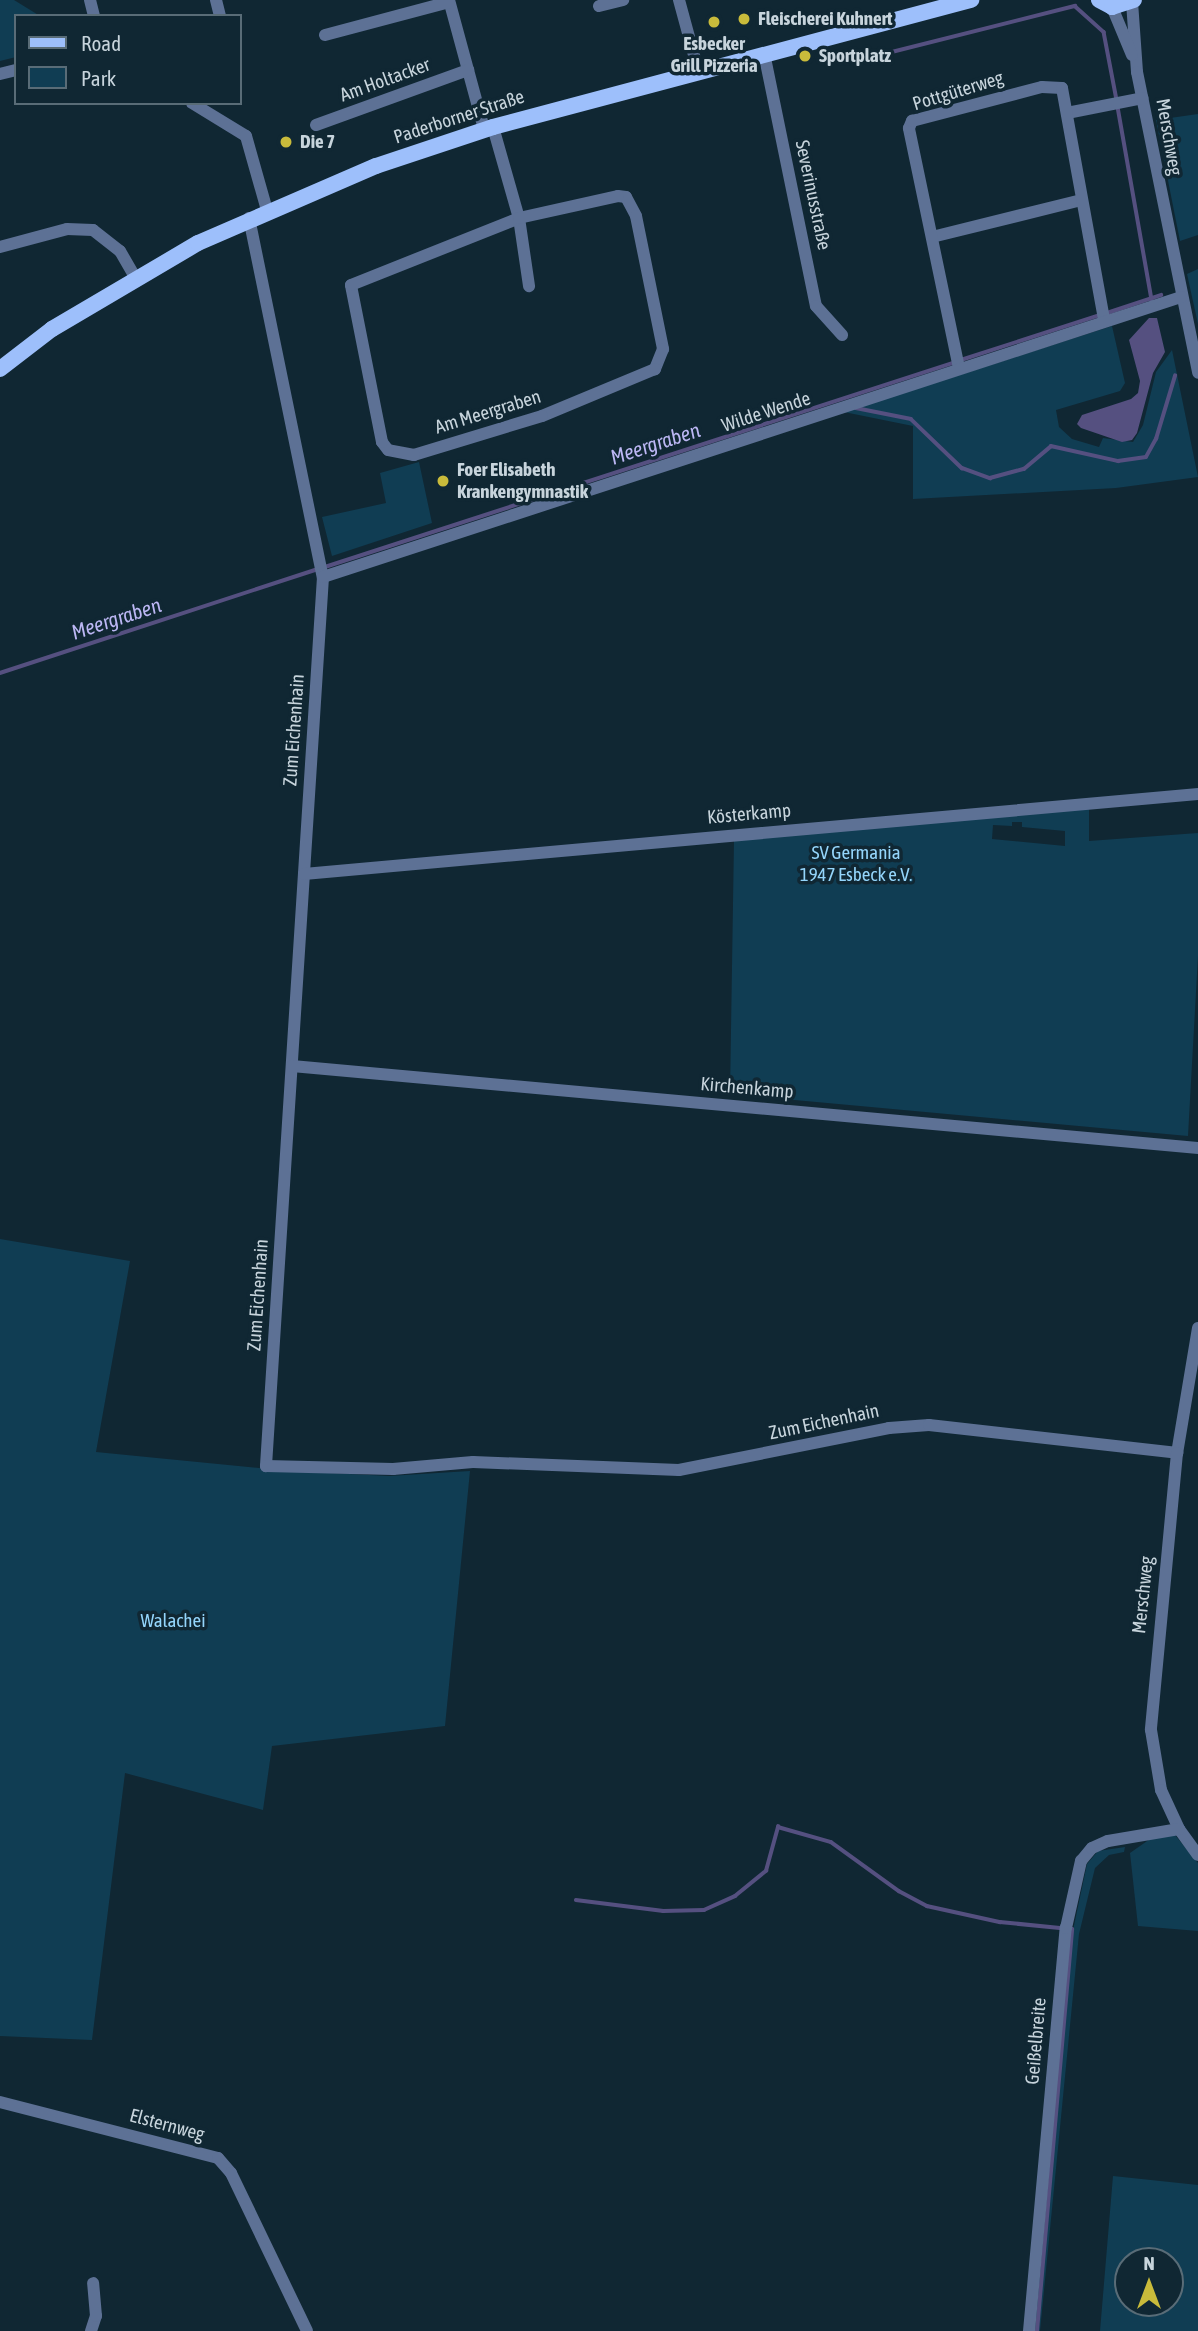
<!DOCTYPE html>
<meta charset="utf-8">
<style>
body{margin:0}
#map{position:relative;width:1198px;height:2331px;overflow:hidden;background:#102733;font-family:"Asap Condensed",sans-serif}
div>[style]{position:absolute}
.green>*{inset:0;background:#103d53}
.water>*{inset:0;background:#555080}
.stream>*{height:3.5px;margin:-1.75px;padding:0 1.75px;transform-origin:1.75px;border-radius:1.75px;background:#555080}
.minor>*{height:12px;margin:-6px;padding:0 6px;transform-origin:6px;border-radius:6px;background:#5d7195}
.major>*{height:16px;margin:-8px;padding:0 8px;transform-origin:8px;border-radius:8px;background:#9dbffb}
.dots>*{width:19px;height:19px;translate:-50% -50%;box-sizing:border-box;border:4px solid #102733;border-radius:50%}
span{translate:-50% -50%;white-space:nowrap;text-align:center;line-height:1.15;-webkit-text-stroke:7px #102733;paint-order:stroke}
.poi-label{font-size:19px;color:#c7d4dc;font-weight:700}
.left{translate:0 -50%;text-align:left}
.street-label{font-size:19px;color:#c7d4dc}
.park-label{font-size:19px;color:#94d5fb}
.water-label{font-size:21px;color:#bcb7f4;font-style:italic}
.legend{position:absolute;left:14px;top:14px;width:228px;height:91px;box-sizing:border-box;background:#102733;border:2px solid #596c77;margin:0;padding:9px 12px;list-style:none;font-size:21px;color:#c7d4dc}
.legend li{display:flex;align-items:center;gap:14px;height:35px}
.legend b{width:35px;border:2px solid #596c77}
.north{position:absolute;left:1114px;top:2247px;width:70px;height:70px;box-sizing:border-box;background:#102733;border:2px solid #596c77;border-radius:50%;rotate:0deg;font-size:19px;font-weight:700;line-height:28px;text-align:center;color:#c7d4dc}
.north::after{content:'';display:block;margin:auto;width:24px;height:32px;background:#c9bb3b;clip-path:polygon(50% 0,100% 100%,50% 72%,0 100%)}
</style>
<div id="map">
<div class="green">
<i style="clip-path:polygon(0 0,14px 0,40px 16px,16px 16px,16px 57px,0 61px)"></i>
<i style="clip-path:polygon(1198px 114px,1198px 235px,1180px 241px,1156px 120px)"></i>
<i style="clip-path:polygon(1198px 269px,1198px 324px,1187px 274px)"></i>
<i style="clip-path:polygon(1112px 326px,1125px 383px,1120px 391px,1056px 410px,1059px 427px,1072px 439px,1099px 447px,1103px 438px,1133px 442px,1143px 425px,1156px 372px,1172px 350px,1198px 477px,1116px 488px,913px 499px,913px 426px,844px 412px)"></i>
<i style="clip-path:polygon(419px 462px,432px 523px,332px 556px,322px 517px,386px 503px,380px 473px)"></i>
<i style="clip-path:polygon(evenodd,1089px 808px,1089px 841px,1198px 833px,1198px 956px,1188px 1136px,730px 1094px,734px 840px,1089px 808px,1012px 822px,1022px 822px,1022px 827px,1065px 831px,1065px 846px,992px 839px,993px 825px,1012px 826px,1012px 822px)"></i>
<i style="clip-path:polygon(0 1239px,130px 1261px,96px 1452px,289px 1471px,389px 1476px,470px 1471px,445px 1726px,272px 1746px,263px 1810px,125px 1773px,92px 2040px,0 2036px)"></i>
<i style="clip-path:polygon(1175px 1835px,1198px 1863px,1198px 1931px,1138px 1926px,1130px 1853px,1150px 1839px)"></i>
<i style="clip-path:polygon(1125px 1847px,1124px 1852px,1109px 1855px,1095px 1868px,1079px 1934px,1040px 2331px,1034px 2331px,1072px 1935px,1087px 1864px,1098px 1851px)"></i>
<i style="clip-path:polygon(evenodd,1113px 2176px,1198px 2185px,1198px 2331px,1100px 2331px,1113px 2176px,1128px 2261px,1170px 2261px,1170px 2303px,1128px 2303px,1128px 2261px)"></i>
</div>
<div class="water">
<i style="clip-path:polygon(1149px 318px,1157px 318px,1165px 352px,1153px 373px,1137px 433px,1132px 440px,1122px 442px,1081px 428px,1077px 424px,1082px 415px,1131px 399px,1138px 393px,1140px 381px,1129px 340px)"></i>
</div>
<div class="stream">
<i style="left:856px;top:61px;width:226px;rotate:-14.1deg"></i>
<i style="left:1075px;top:6px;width:39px;rotate:42deg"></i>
<i style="left:1104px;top:32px;width:69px;rotate:79.2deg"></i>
<i style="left:1118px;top:107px;width:195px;rotate:80deg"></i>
<i style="left:1107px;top:313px;width:57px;rotate:-18.4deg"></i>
<i style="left:961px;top:360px;width:146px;rotate:-17.9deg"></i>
<i style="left:856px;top:408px;width:56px;rotate:11.3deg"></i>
<i style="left:911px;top:419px;width:71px;rotate:43.9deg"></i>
<i style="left:962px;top:468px;width:30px;rotate:20deg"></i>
<i style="left:990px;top:478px;width:35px;rotate:-15deg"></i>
<i style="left:1024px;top:469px;width:35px;rotate:-40deg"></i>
<i style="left:1051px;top:446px;width:69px;rotate:12.6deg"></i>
<i style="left:1118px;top:461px;width:28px;rotate:-8deg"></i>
<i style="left:1146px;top:457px;width:21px;rotate:-61deg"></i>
<i style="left:1156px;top:439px;width:66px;rotate:-73.2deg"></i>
<i style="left:325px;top:567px;width:660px;rotate:-18deg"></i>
<i style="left:0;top:673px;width:335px;rotate:-18.1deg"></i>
<i style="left:576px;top:1900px;width:88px;rotate:7.2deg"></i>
<i style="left:663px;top:1911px;width:41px;rotate:-1.4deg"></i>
<i style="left:704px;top:1910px;width:34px;rotate:-24deg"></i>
<i style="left:735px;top:1896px;width:40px;rotate:-39deg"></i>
<i style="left:766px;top:1871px;width:46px;rotate:-74.7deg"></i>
<i style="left:778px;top:1827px;width:55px;rotate:15.8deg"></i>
<i style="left:831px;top:1842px;width:84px;rotate:35.8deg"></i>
<i style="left:899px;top:1891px;width:32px;rotate:28deg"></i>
<i style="left:927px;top:1906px;width:75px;rotate:12.4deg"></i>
<i style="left:1000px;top:1922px;width:60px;rotate:5.7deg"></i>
<i style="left:1037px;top:2331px;width:403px;rotate:-85deg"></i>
</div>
<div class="minor">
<i style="left:90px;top:0;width:16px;rotate:76deg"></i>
<i style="left:216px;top:0;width:16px;rotate:76deg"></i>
<i style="left:449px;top:0;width:134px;rotate:74.8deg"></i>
<i style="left:679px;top:0;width:73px;rotate:74.8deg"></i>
<i style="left:1132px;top:2px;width:70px;rotate:85.9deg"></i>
<i style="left:1137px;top:72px;width:307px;rotate:78.5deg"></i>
<i style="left:599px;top:6px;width:25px;rotate:-14deg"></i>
<i style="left:1112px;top:7px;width:52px;rotate:67.4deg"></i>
<i style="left:325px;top:35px;width:128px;rotate:-14.9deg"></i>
<i style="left:764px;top:53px;width:258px;rotate:78.4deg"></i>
<i style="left:816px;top:306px;width:39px;rotate:48deg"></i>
<i style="left:0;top:74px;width:16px;rotate:-14deg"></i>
<i style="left:192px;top:103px;width:63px;rotate:31.4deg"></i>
<i style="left:246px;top:136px;width:77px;rotate:74.2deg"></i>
<i style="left:1067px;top:113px;width:77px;rotate:-11.2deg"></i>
<i style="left:316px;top:125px;width:162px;rotate:-19.9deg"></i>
<i style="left:493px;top:127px;width:95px;rotate:74.1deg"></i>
<i style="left:519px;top:218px;width:69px;rotate:81.6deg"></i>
<i style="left:618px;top:196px;width:8px;rotate:7deg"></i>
<i style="left:626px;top:197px;width:21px;rotate:62deg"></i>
<i style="left:636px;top:216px;width:136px;rotate:78.5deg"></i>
<i style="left:663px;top:349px;width:22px;rotate:112deg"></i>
<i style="left:655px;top:369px;width:122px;rotate:157.4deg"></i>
<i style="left:542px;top:416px;width:134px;rotate:163.1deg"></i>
<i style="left:414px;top:455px;width:26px;rotate:-169deg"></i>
<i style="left:388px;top:450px;width:10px;rotate:-127deg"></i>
<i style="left:382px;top:442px;width:160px;rotate:-101.2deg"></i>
<i style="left:351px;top:285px;width:181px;rotate:-21.7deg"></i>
<i style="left:519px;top:218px;width:101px;rotate:-12.5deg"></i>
<i style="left:249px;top:218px;width:367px;rotate:78.4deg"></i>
<i style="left:323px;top:577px;width:891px;rotate:93.67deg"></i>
<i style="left:266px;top:1466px;width:127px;rotate:1.4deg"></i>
<i style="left:393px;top:1469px;width:80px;rotate:-5deg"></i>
<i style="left:473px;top:1462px;width:206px;rotate:2.2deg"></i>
<i style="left:679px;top:1470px;width:214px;rotate:-11.3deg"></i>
<i style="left:889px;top:1428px;width:40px;rotate:-4.3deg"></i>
<i style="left:929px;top:1425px;width:250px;rotate:6.4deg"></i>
<i style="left:932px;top:237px;width:154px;rotate:-13.9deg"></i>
<i style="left:0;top:247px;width:69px;rotate:-15deg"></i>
<i style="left:67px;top:229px;width:26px;rotate:2deg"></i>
<i style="left:93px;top:230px;width:34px;rotate:38deg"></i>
<i style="left:120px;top:251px;width:30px;rotate:60deg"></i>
<i style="left:959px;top:368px;width:245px;rotate:-101.8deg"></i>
<i style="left:909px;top:128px;width:8px;rotate:-67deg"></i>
<i style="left:912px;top:121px;width:134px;rotate:-14.7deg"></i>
<i style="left:1042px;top:87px;width:20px;rotate:3deg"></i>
<i style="left:1062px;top:88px;width:236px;rotate:79.7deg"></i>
<i style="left:323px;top:577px;width:903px;rotate:-18.07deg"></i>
<i style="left:304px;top:874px;width:898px;rotate:-5.11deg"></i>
<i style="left:292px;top:1066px;width:910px;rotate:5.17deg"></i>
<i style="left:1198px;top:1328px;width:127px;rotate:99.5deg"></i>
<i style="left:1177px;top:1453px;width:278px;rotate:95.4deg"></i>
<i style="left:1151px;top:1730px;width:61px;rotate:80.5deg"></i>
<i style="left:1161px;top:1790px;width:43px;rotate:65.2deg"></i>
<i style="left:1179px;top:1829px;width:32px;rotate:54deg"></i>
<i style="left:0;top:2102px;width:225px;rotate:14.4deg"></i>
<i style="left:218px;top:2158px;width:20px;rotate:49deg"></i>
<i style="left:231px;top:2173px;width:175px;rotate:64.3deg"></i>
<i style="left:91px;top:2331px;width:16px;rotate:-72deg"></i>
<i style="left:96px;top:2316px;width:33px;rotate:-95deg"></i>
<i style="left:1029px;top:2331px;width:405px;rotate:-84.8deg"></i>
<i style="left:1066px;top:1928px;width:69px;rotate:-77.4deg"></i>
<i style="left:1081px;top:1861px;width:17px;rotate:-50deg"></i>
<i style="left:1092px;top:1848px;width:17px;rotate:-24deg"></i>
<i style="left:1108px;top:1841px;width:72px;rotate:-9.6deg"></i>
</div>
<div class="major">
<i style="left:1099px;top:0;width:15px;rotate:28deg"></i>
<i style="left:1112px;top:7px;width:23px;rotate:-18deg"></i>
<i style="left:0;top:369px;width:66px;rotate:-37.6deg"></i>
<i style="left:52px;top:329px;width:169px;rotate:-30.5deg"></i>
<i style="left:198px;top:243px;width:194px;rotate:-23.4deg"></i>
<i style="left:376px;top:166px;width:123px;rotate:-18.4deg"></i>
<i style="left:493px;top:127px;width:495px;rotate:-14.9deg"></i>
</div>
<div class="dots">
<i style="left:744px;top:19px;background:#c9bb3b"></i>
<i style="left:714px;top:22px;background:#c9bb3b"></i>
<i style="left:805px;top:56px;background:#c9bb3b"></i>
<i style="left:286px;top:142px;background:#c9bb3b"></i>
<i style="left:443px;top:481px;background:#c9bb3b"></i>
</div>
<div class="poi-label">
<span class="left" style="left:758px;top:19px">Fleischerei Kuhnert</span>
<span style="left:714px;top:55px">Esbecker<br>Grill Pizzeria</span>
<span class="left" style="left:819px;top:56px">Sportplatz</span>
<span class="left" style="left:300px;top:142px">Die 7</span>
<span class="left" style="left:457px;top:481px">Foer Elisabeth<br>Krankengymnastik</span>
</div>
<div class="street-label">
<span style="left:385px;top:80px;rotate:-20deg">Am Holtacker</span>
<span style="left:958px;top:91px;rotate:-17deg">Pottgüterweg</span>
<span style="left:459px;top:117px;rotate:-18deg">Paderborner Straße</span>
<span style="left:1169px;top:137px;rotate:80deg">Merschweg</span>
<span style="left:813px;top:195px;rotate:78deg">Severinusstraße</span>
<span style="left:488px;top:412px;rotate:-17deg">Am Meergraben</span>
<span style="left:766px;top:412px;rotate:-18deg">Wilde Wende</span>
<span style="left:294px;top:730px;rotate:-86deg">Zum Eichenhain</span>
<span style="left:749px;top:814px;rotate:-5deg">Kösterkamp</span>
<span style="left:747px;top:1088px;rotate:5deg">Kirchenkamp</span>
<span style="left:258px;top:1295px;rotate:-86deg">Zum Eichenhain</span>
<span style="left:824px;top:1422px;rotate:-12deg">Zum Eichenhain</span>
<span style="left:1143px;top:1595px;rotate:-84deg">Merschweg</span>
<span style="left:1036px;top:2041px;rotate:-85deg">Geißelbreite</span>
<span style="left:167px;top:2125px;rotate:15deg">Elsternweg</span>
</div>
<div class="park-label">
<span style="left:856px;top:864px">SV Germania<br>1947 Esbeck e.V.</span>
<span style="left:173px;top:1621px">Walachei</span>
</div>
<div class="water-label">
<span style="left:655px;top:443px;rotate:-18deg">Meergraben</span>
<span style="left:116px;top:618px;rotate:-18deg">Meergraben</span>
</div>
<ul class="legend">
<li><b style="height:9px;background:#9dbffb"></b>Road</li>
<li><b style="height:19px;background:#103d53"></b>Park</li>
</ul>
<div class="north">N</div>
</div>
